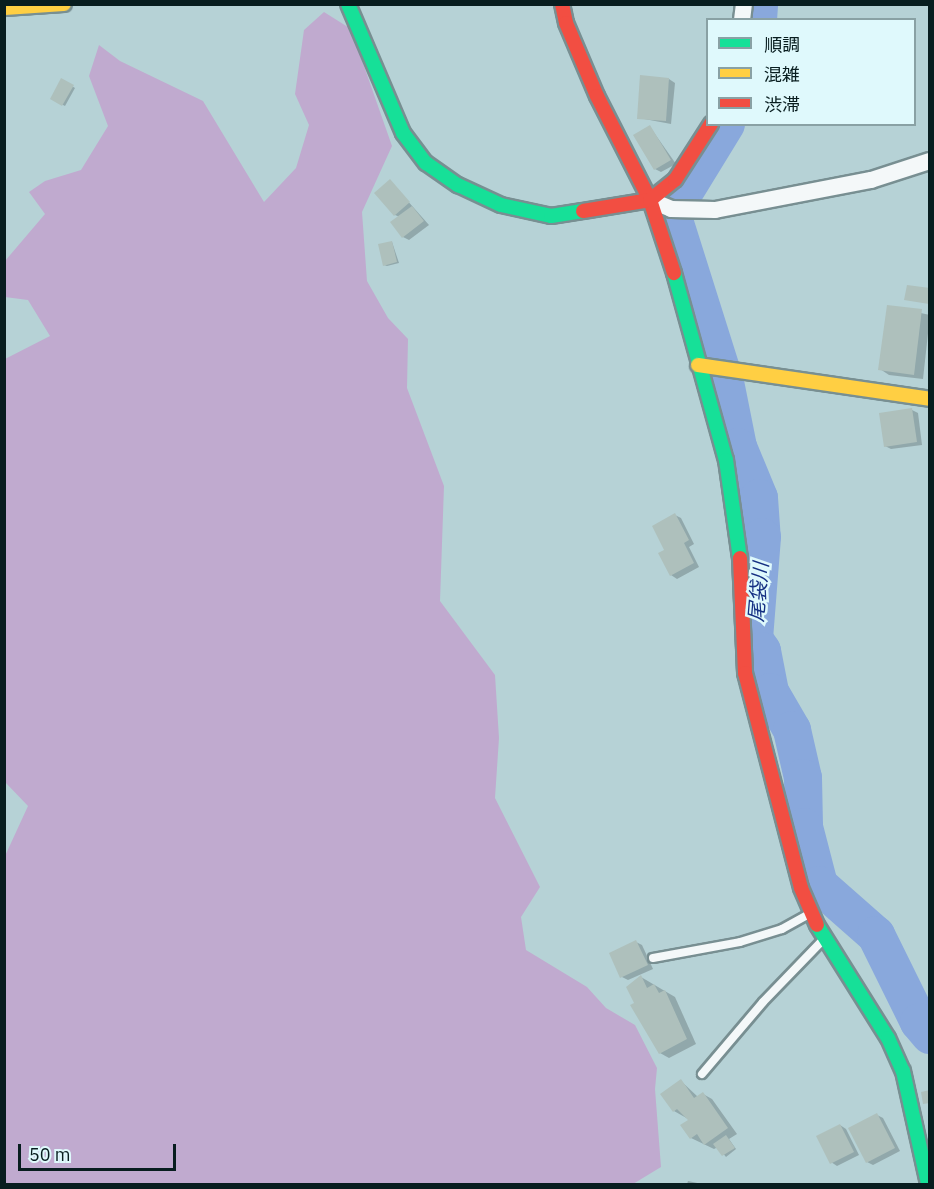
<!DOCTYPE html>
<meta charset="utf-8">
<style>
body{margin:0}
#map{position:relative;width:934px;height:1189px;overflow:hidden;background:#b6d2d6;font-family:"IBM Plex Sans","Noto Sans JP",sans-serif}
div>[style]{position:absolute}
.forest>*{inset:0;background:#c0aacf}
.shadow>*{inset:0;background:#0003}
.river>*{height:38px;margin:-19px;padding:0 19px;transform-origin:19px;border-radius:19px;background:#89a8dc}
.building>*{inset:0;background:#aec0bc}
.roads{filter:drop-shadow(2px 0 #788f92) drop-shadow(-2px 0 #788f92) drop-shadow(0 2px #788f92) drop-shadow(0 -2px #788f92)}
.lane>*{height:8px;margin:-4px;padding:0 4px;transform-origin:4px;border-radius:4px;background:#f4f8f9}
.street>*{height:16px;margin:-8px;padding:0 8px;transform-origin:8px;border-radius:8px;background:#f4f8f9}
.fast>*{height:14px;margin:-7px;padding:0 7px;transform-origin:7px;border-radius:7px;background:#16e098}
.slow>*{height:14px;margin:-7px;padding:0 7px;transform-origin:7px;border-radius:7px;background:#ffcf43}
.jam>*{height:14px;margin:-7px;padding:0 7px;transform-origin:7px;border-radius:7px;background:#f24e42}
span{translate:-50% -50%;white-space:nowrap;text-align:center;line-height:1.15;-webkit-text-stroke:5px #dff9fc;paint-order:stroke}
.water-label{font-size:20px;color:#153083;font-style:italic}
.frame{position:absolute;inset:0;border:6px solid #081d1f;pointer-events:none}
.legend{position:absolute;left:706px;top:18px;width:210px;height:108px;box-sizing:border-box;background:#dff9fc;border:2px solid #89a1a4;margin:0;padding:8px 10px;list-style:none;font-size:18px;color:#081d1f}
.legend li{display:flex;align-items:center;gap:12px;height:30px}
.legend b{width:30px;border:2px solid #89a1a4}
.scale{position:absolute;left:18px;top:1144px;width:158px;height:27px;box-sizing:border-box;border:3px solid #081d1f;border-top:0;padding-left:8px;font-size:18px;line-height:21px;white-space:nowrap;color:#081d1f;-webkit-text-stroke:4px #dff9fc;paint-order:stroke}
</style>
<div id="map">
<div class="forest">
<i style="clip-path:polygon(324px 12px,351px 29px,392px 146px,362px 212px,367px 281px,388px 318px,408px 339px,407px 388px,444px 486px,440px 601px,495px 675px,499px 738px,495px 798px,540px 887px,521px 917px,526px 950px,587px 987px,606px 1008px,635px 1025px,657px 1068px,655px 1089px,661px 1167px,633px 1184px,5px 1184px,5px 856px,28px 806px,5px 782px,5px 359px,50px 336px,28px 300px,5px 297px,5px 261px,45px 214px,29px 192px,45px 181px,81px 170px,108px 126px,89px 76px,99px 45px,120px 61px,203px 101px,264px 202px,296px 168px,309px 125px,295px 94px,304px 30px)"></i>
</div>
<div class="shadow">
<i style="clip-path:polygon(669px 79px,675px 83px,671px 124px,639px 118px)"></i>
<i style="clip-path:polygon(62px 80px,75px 88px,65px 106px,52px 99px)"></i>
<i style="clip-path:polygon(650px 127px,676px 164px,661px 172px,655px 169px)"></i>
<i style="clip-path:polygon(390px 181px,429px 225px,409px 240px,403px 237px,400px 217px,395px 215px)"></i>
<i style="clip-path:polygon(392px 242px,399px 263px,387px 266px,384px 265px)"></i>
<i style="clip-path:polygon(888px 306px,930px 315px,923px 379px,889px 375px,880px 369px)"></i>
<i style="clip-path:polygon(930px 364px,930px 386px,928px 385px)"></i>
<i style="clip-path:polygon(912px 410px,918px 413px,922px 445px,891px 449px,885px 446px)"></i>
<i style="clip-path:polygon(675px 515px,681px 518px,694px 544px,689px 547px,699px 567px,677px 579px,671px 575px,666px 550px)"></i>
<i style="clip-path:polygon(636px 942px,642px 945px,653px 969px,628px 980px,622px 977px)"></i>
<i style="clip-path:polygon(641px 977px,675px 997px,696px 1044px,669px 1058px,660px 1053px,636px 1004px)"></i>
<i style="clip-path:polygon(681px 1081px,698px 1097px,703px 1094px,712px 1099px,737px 1134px,729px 1139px,736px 1149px,726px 1157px,718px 1147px,714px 1149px,691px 1138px,690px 1120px,674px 1111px)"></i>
<i style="clip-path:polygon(877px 1115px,883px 1118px,900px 1151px,873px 1165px,867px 1162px)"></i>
<i style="clip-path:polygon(840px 1125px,846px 1129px,859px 1155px,837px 1166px,831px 1162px)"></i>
<i style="clip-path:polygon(688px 1181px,702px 1184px,687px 1184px)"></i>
</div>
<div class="river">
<i style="left:758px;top:20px;width:16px;rotate:-86deg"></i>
<i style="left:726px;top:124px;width:88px;rotate:121.5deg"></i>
<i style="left:680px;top:199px;width:19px;rotate:111deg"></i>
<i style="left:673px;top:217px;width:173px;rotate:72.5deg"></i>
<i style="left:725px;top:382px;width:66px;rotate:78.7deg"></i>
<i style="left:738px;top:447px;width:55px;rotate:67.6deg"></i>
<i style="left:759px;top:498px;width:39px;rotate:86deg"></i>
<i style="left:762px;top:537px;width:102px;rotate:94.5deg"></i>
<i style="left:754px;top:639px;width:14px;rotate:56deg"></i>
<i style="left:762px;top:651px;width:42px;rotate:79deg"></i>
<i style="left:770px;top:692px;width:44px;rotate:59.9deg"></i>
<i style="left:792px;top:730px;width:49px;rotate:77.1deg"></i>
<i style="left:803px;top:778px;width:49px;rotate:88.8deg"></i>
<i style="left:804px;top:827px;width:60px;rotate:75.5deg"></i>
<i style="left:819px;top:885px;width:76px;rotate:41.3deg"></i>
<i style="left:876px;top:935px;width:97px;rotate:63.7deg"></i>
<i style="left:919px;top:1022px;width:17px;rotate:50deg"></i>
</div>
<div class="building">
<i style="clip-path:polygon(640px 75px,669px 78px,666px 121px,637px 119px)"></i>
<i style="clip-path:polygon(61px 78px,74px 85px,62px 106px,50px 99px)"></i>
<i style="clip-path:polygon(650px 125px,671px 160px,654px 170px,633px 135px)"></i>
<i style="clip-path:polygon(390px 179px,410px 202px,394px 216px,374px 193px)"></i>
<i style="clip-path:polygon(412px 206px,424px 221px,402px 238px,390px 222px)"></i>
<i style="clip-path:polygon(392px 241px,397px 262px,383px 266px,378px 244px)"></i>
<i style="clip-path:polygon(907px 285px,930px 288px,929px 304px,904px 300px)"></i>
<i style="clip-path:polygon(887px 305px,922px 309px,914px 375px,878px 370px)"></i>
<i style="clip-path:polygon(912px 408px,917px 442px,884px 447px,879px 413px)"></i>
<i style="clip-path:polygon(675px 513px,689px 540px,684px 543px,694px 563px,670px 576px,658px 553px,664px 550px,652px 526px)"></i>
<i style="clip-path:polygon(636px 940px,648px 965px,620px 978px,609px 953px)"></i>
<i style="clip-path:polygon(641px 975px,647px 988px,654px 984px,659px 993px,665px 990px,687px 1039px,659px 1054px,630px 1005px,634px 1003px,626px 987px)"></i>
<i style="clip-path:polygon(681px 1079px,694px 1098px,703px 1092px,728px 1128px,704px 1145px,697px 1134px,690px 1139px,680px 1125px,688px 1120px,677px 1109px,673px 1112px,660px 1094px)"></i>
<i style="clip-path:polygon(930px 1090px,930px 1103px,923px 1104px,921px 1092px)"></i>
<i style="clip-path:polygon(877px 1113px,895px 1148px,866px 1163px,848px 1128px)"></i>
<i style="clip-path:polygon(840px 1124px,854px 1152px,830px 1164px,816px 1136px)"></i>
<i style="clip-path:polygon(726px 1135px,735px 1148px,722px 1156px,713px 1144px)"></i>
</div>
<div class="roads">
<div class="lane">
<i style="left:653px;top:958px;width:88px;rotate:-10.4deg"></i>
<i style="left:740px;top:942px;width:44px;rotate:-17.2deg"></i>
<i style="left:782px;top:929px;width:31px;rotate:-29deg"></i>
<i style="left:702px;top:1074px;width:94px;rotate:-49.7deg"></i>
<i style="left:763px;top:1002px;width:85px;rotate:-46deg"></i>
</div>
<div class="street">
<i style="left:742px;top:20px;width:16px;rotate:-83deg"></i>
<i style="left:650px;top:200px;width:23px;rotate:23deg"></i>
<i style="left:671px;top:209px;width:44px;rotate:1.3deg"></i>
<i style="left:715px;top:210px;width:159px;rotate:-10.9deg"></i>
<i style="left:871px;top:180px;width:62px;rotate:-17.9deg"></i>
</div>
<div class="fast">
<i style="left:348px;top:4px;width:140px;rotate:66.9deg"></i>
<i style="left:403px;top:133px;width:38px;rotate:53deg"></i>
<i style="left:426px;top:163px;width:39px;rotate:35deg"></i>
<i style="left:458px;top:185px;width:47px;rotate:24.9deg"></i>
<i style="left:501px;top:205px;width:51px;rotate:12.4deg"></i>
<i style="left:551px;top:216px;width:32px;rotate:-9deg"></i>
<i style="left:674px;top:273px;width:194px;rotate:74.5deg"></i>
<i style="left:726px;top:460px;width:99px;rotate:81.9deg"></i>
<i style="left:817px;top:925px;width:133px;rotate:57.9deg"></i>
<i style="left:888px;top:1038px;width:36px;rotate:66deg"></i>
<i style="left:903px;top:1071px;width:116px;rotate:77.5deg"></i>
</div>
<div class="slow">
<i style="left:4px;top:8px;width:60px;rotate:-3.8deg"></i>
<i style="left:698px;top:365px;width:234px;rotate:8.3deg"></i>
</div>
<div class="jam">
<i style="left:562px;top:4px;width:19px;rotate:78deg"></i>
<i style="left:566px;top:23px;width:79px;rotate:67deg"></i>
<i style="left:597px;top:96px;width:117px;rotate:63deg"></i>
<i style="left:650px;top:200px;width:77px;rotate:71.8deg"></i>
<i style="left:583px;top:211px;width:68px;rotate:-9.3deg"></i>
<i style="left:650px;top:200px;width:32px;rotate:-39deg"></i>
<i style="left:675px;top:180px;width:67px;rotate:-57.3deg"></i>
<i style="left:740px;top:558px;width:115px;rotate:87.5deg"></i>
<i style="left:745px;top:673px;width:222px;rotate:75.4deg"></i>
<i style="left:801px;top:888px;width:40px;rotate:66.6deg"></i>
</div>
</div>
<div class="water-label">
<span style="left:758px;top:592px;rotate:-85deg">尾袋川</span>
</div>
<div class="frame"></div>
<ul class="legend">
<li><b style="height:8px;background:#16e098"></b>順調</li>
<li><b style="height:8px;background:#ffcf43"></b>混雑</li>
<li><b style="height:8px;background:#f24e42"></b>渋滞</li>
</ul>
<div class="scale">50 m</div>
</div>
